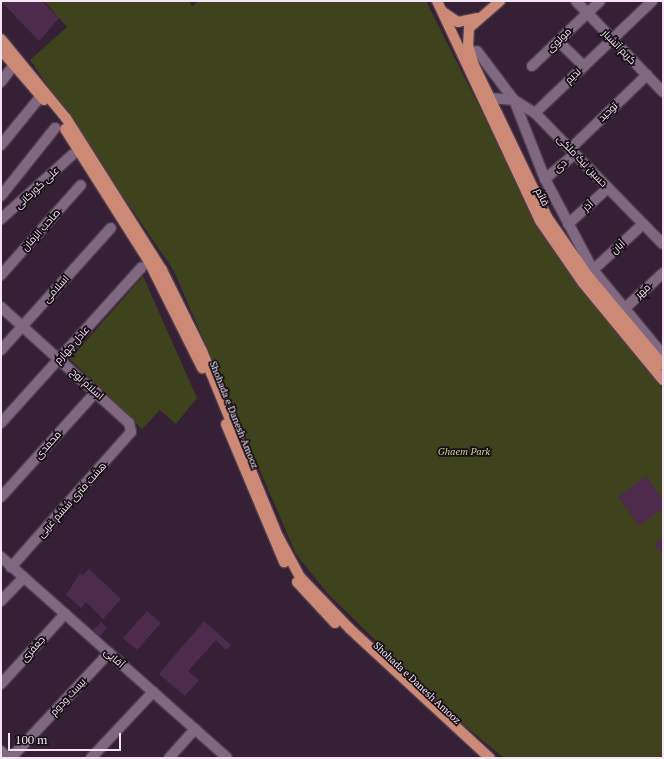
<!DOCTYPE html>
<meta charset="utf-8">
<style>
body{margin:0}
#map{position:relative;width:664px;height:759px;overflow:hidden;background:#352035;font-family:"PT Serif",Cairo,serif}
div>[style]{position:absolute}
.green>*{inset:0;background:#3e421d}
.building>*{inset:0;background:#4e2b4d}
.roads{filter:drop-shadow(1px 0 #503e4f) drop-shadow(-1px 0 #503e4f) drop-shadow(0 1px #503e4f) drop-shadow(0 -1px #503e4f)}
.minor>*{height:10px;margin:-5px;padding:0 5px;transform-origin:5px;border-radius:5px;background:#806880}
.major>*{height:10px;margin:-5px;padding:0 5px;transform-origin:5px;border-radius:5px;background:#cc8a76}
span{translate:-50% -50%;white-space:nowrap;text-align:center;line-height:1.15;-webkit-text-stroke:3.5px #170e17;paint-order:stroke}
.street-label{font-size:10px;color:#f3e5f2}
.park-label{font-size:10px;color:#c9d384;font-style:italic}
.frame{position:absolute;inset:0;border:2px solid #f3e5f2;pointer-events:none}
.scale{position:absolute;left:8px;top:733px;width:113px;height:18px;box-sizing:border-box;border:2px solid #f3e5f2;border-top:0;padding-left:5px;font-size:12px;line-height:14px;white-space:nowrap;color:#f3e5f2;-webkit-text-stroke:3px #170e17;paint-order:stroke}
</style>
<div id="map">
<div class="green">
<i style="clip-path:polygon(44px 1px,189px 1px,192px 6px,199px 1px,426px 1px,544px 235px,663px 389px,663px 758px,504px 758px,453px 716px,328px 594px,296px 554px,174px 271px,30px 60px,67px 27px)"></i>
<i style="clip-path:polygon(143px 276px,197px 398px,176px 424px,160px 410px,142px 429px,70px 359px)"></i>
</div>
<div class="building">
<i style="clip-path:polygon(1px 1px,42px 1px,59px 18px,39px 41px)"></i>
<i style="clip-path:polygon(646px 476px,663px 500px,663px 508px,639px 526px,618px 497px)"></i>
<i style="clip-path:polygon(663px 538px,663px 555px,654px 544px)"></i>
<i style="clip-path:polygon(89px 569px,121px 599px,103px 619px,86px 602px,81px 608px,66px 595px,80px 573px,83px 575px)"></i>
<i style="clip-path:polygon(147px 611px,161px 623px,137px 650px,123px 638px)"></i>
<i style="clip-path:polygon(204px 621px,231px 645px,226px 650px,216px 640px,188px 671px,199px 680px,185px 696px,159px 674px)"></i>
<i style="clip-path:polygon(101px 622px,107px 628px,100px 636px,93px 630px)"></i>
</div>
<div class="roads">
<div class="minor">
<i style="left:576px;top:1px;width:126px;rotate:46.3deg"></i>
<i style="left:558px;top:41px;width:36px;rotate:44deg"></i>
<i style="left:477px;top:51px;width:61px;rotate:52.9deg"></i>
<i style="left:514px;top:100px;width:85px;rotate:68.6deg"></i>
<i style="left:545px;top:179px;width:103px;rotate:62.2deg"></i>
<i style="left:593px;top:270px;width:110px;rotate:50.5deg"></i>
<i style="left:532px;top:66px;width:94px;rotate:-43.7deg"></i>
<i style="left:1px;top:82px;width:21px;rotate:-53deg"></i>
<i style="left:490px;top:98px;width:24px;rotate:5deg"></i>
<i style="left:514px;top:100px;width:25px;rotate:32deg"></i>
<i style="left:535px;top:113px;width:183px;rotate:45.7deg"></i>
<i style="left:535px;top:113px;width:162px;rotate:-43.7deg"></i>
<i style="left:1px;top:145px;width:63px;rotate:-50.8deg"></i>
<i style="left:570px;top:149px;width:107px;rotate:-43.9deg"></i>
<i style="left:545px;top:179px;width:39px;rotate:-40deg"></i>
<i style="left:1px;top:196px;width:87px;rotate:-51.5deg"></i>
<i style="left:1px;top:219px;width:96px;rotate:-42deg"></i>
<i style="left:568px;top:224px;width:54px;rotate:-42deg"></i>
<i style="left:593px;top:270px;width:68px;rotate:-42.6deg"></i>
<i style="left:1px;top:275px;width:120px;rotate:-48.4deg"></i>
<i style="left:1px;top:307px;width:173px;rotate:42.2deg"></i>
<i style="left:129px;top:423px;width:9px;rotate:77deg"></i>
<i style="left:131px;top:432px;width:181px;rotate:131.6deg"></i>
<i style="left:623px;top:310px;width:54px;rotate:-42.8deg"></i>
<i style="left:1px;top:350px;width:164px;rotate:-48deg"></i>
<i style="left:1px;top:423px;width:210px;rotate:-47.9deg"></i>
<i style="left:1px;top:497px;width:142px;rotate:-47.9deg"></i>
<i style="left:1px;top:557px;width:302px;rotate:41.6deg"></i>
<i style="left:1px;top:601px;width:33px;rotate:-46deg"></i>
<i style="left:1px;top:684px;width:95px;rotate:-47.6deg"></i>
<i style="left:1px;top:751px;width:10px;rotate:45deg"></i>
<i style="left:11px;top:758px;width:144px;rotate:-47deg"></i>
<i style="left:91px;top:758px;width:91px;rotate:-46.8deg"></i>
<i style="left:169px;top:758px;width:39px;rotate:-48deg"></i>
</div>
<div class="major">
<i style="left:437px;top:1px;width:243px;rotate:64.9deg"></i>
<i style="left:540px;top:221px;width:75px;rotate:55.3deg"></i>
<i style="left:583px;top:283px;width:126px;rotate:50.5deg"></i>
<i style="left:500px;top:1px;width:41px;rotate:138.9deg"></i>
<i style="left:469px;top:28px;width:17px;rotate:93deg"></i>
<i style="left:468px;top:45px;width:19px;rotate:74deg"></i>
<i style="left:473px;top:63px;width:171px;rotate:64.3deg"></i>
<i style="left:547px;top:217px;width:72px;rotate:55.2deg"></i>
<i style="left:588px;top:276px;width:116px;rotate:49.9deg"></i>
<i style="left:443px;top:12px;width:18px;rotate:34deg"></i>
<i style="left:458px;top:22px;width:19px;rotate:-12deg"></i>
<i style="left:1px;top:39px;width:102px;rotate:50.6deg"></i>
<i style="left:66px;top:118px;width:180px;rotate:57.7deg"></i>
<i style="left:162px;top:270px;width:90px;rotate:63.7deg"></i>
<i style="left:202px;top:351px;width:200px;rotate:67.7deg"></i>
<i style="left:278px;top:536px;width:47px;rotate:61.8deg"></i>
<i style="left:300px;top:577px;width:72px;rotate:46.1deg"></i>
<i style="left:350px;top:629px;width:190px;rotate:42.7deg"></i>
<i style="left:1px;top:50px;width:66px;rotate:49.3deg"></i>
<i style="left:65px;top:129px;width:157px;rotate:57.7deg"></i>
<i style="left:149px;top:262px;width:119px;rotate:63.4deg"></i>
<i style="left:226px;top:424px;width:150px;rotate:67.2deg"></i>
<i style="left:297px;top:582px;width:56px;rotate:47.2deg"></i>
</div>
</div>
<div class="street-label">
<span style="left:559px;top:40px;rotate:-44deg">مولوی</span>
<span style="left:619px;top:47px;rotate:46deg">کریم آتشبار</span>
<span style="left:573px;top:76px;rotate:-44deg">ندیم</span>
<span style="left:608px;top:112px;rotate:-44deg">توحید</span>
<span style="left:582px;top:161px;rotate:46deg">حسین نیک ملکی</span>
<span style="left:560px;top:166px;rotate:-41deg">دی</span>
<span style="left:37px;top:188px;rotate:-43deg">علی گورکانی</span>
<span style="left:542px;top:197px;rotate:64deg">قائم</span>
<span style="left:588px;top:206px;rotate:-42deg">آذر</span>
<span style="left:41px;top:230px;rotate:-48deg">صاحب الزمان</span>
<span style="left:618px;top:247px;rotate:-42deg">آبان</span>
<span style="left:56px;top:289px;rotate:-48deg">اسلامی</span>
<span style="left:643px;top:291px;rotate:-42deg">مهر</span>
<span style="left:72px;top:345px;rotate:-48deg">عادل چهارم</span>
<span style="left:87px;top:384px;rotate:42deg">اسلام نوح</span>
<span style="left:234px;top:415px;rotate:68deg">Shohada e Danesh Amooz</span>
<span style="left:48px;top:445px;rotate:-48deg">محمدی</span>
<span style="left:72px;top:500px;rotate:-48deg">هشت متری ششم غربی</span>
<span style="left:33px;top:649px;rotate:-48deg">جعفری</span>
<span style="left:114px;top:658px;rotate:42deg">آقایی</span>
<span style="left:417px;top:683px;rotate:43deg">Shohada e Danesh Amooz</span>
<span style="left:68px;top:697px;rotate:-47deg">بیست ودوم</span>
</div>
<div class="park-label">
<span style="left:464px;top:452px">Ghaem Park</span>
</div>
<div class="frame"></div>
<div class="scale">100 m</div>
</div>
